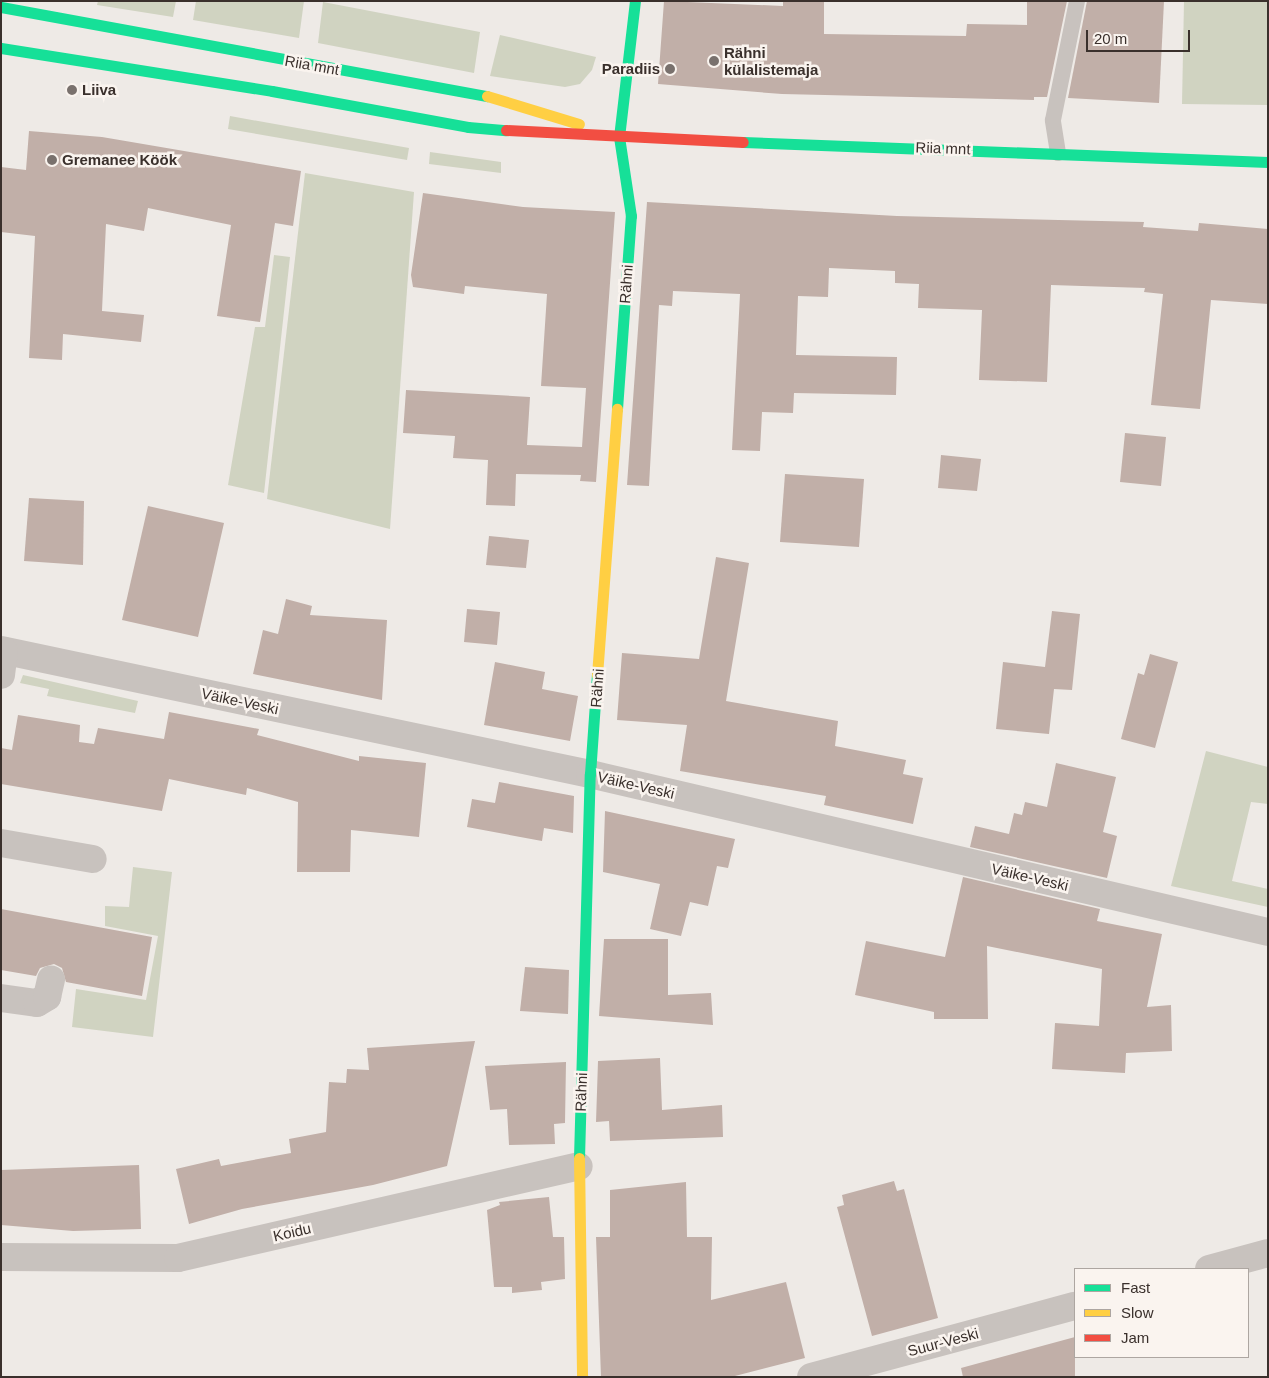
<!DOCTYPE html>
<meta charset="utf-8">
<style>
body{margin:0}
#map{position:relative;width:1269px;height:1378px;overflow:hidden;background:#eeeae6;font-family:Arial,sans-serif}
div>[style]{position:absolute}
.green>*{inset:0;background:#d0d3c1}
.building>*{inset:0;background:#c1afa8}
.lane>*{height:16px;margin:-8px;padding:0 8px;transform-origin:8px;border-radius:8px;background:#c8c2be}
.street>*{height:28px;margin:-14px;padding:0 14px;transform-origin:14px;border-radius:14px;background:#c8c2be}
.fast>*{height:11px;margin:-5.5px;padding:0 5.5px;transform-origin:5.5px;border-radius:5.5px;background:#16e098}
.slow>*{height:11px;margin:-5.5px;padding:0 5.5px;transform-origin:5.5px;border-radius:5.5px;background:#ffcf43}
.jam>*{height:11px;margin:-5.5px;padding:0 5.5px;transform-origin:5.5px;border-radius:5.5px;background:#f24e42}
.dots>*{width:14px;height:14px;translate:-50% -50%;box-sizing:border-box;border:2px solid #faf4ef;border-radius:50%}
span{translate:-50% -50%;white-space:nowrap;text-align:center;line-height:1.15;-webkit-text-stroke:5px #faf4ef;paint-order:stroke}
.poi-label{font-size:15px;color:#3a302c;font-weight:700}
.left{translate:0 -50%;text-align:left}
.right{translate:-100% -50%;text-align:right}
.street-label{font-size:15px;color:#3a302c}
.frame{position:absolute;inset:0;border:2px solid #3a302c;pointer-events:none}
.legend{position:absolute;left:1074px;top:1268px;width:175px;height:90px;box-sizing:border-box;background:#faf4ef;border:1px solid #ada6a1;margin:0;padding:6px 9px;list-style:none;font-size:15px;color:#3a302c}
.legend li{display:flex;align-items:center;gap:10px;height:25px}
.legend b{width:25px;border:1px solid #ada6a1}
.scale{position:absolute;left:1086px;top:30px;width:104px;height:22px;box-sizing:border-box;border:2px solid #3a302c;border-top:0;padding-left:6px;font-size:15px;line-height:18px;white-space:nowrap;color:#3a302c;-webkit-text-stroke:4px #faf4ef;paint-order:stroke}
</style>
<div id="map">
<div class="green">
<i style="clip-path:polygon(98px 1px,176px 1px,173px 17px,97px 5px)"></i>
<i style="clip-path:polygon(196px 1px,304px 1px,299px 38px,193px 20px)"></i>
<i style="clip-path:polygon(1184px 1px,1268px 1px,1268px 105px,1182px 104px)"></i>
<i style="clip-path:polygon(323px 2px,480px 32px,474px 73px,318px 43px)"></i>
<i style="clip-path:polygon(500px 35px,596px 57px,592px 70px,580px 84px,565px 87px,490px 76px)"></i>
<i style="clip-path:polygon(230px 116px,409px 148px,407px 160px,228px 129px)"></i>
<i style="clip-path:polygon(430px 152px,501px 162px,501px 173px,429px 164px)"></i>
<i style="clip-path:polygon(305px 173px,414px 192px,390px 529px,267px 499px)"></i>
<i style="clip-path:polygon(274px 255px,290px 257px,264px 493px,228px 485px,255px 327px,265px 327px)"></i>
<i style="clip-path:polygon(23px 675px,138px 701px,135px 713px,47px 696px,49px 689px,20px 683px)"></i>
<i style="clip-path:polygon(1206px 751px,1268px 767px,1268px 804px,1251px 802px,1232px 881px,1268px 889px,1268px 907px,1171px 886px)"></i>
<i style="clip-path:polygon(133px 867px,172px 872px,153px 1037px,72px 1027px,76px 989px,146px 1000px,158px 936px,105px 926px,105px 906px,129px 907px)"></i>
</div>
<div class="building">
<i style="clip-path:polygon(664px 1px,783px 6px,783px 1px,824px 1px,824px 34px,966px 36px,967px 24px,1027px 25px,1027px 1px,1067px 1px,1047px 97px,1034px 97px,1034px 100px,782px 94px,658px 84px)"></i>
<i style="clip-path:polygon(1087px 1px,1164px 1px,1159px 103px,1068px 98px)"></i>
<i style="clip-path:polygon(29px 131px,102px 137px,301px 171px,293px 226px,275px 223px,260px 322px,217px 316px,231px 225px,148px 208px,144px 231px,106px 224px,102px 311px,144px 315px,141px 342px,63px 334px,62px 360px,29px 358px,35px 236px,1px 232px,1px 167px,26px 170px)"></i>
<i style="clip-path:polygon(423px 193px,523px 207px,615px 212px,596px 482px,580px 481px,581px 475px,516px 474px,515px 506px,486px 505px,488px 460px,453px 458px,455px 436px,403px 433px,406px 390px,530px 397px,527px 445px,582px 447px,586px 388px,541px 386px,547px 294px,465px 286px,464px 294px,413px 287px,411px 275px)"></i>
<i style="clip-path:polygon(647px 202px,897px 216px,1144px 222px,1143px 227px,1198px 231px,1199px 223px,1268px 229px,1268px 304px,1211px 300px,1200px 409px,1151px 405px,1163px 294px,1144px 292px,1145px 288px,1051px 285px,1047px 382px,979px 380px,982px 310px,918px 308px,919px 284px,895px 283px,895px 271px,829px 268px,828px 297px,798px 296px,796px 355px,897px 357px,896px 395px,794px 393px,793px 413px,762px 412px,760px 451px,732px 450px,740px 294px,673px 291px,672px 306px,659px 305px,649px 486px,627px 485px)"></i>
<i style="clip-path:polygon(1125px 433px,1166px 437px,1161px 486px,1120px 482px)"></i>
<i style="clip-path:polygon(941px 455px,981px 459px,977px 491px,938px 488px)"></i>
<i style="clip-path:polygon(785px 474px,864px 479px,859px 547px,780px 542px)"></i>
<i style="clip-path:polygon(29px 498px,84px 501px,83px 565px,24px 561px)"></i>
<i style="clip-path:polygon(148px 506px,224px 523px,198px 637px,122px 620px)"></i>
<i style="clip-path:polygon(489px 536px,529px 540px,526px 568px,486px 565px)"></i>
<i style="clip-path:polygon(716px 557px,749px 563px,726px 701px,838px 721px,835px 746px,906px 760px,903px 774px,923px 778px,913px 824px,824px 805px,826px 796px,680px 771px,687px 725px,617px 720px,622px 653px,699px 659px)"></i>
<i style="clip-path:polygon(286px 599px,312px 606px,310px 615px,387px 620px,382px 700px,253px 674px,263px 630px,278px 634px)"></i>
<i style="clip-path:polygon(467px 609px,500px 612px,497px 645px,464px 642px)"></i>
<i style="clip-path:polygon(1052px 611px,1080px 614px,1072px 690px,1054px 689px,1049px 734px,996px 729px,1003px 662px,1045px 667px)"></i>
<i style="clip-path:polygon(1150px 654px,1178px 662px,1155px 748px,1121px 739px,1138px 673px,1144px 675px)"></i>
<i style="clip-path:polygon(495px 662px,545px 672px,542px 689px,578px 696px,570px 741px,484px 725px)"></i>
<i style="clip-path:polygon(169px 712px,259px 729px,257px 735px,359px 761px,359px 756px,426px 763px,419px 837px,351px 830px,350px 872px,297px 872px,298px 802px,247px 788px,246px 795px,169px 779px,162px 811px,1px 784px,1px 748px,12px 750px,18px 715px,80px 725px,79px 742px,94px 744px,98px 728px,164px 739px)"></i>
<i style="clip-path:polygon(1056px 763px,1116px 777px,1103px 832px,1117px 836px,1107px 878px,970px 847px,975px 826px,1009px 834px,1014px 813px,1022px 815px,1025px 802px,1047px 807px)"></i>
<i style="clip-path:polygon(499px 782px,574px 796px,573px 833px,544px 828px,542px 841px,467px 827px,472px 799px,495px 803px)"></i>
<i style="clip-path:polygon(605px 811px,735px 839px,728px 868px,717px 866px,708px 906px,690px 902px,681px 936px,650px 929px,660px 884px,603px 872px)"></i>
<i style="clip-path:polygon(963px 877px,1100px 909px,1097px 921px,1162px 934px,1147px 1007px,1171px 1005px,1172px 1051px,1126px 1053px,1125px 1073px,1052px 1069px,1055px 1023px,1099px 1026px,1102px 969px,987px 946px,988px 1019px,934px 1019px,934px 1012px,855px 995px,866px 941px,945px 957px)"></i>
<i style="clip-path:polygon(1px 909px,152px 937px,142px 996px,66px 982px,62px 968px,54px 964px,40px 968px,36px 976px,1px 970px)"></i>
<i style="clip-path:polygon(604px 939px,668px 939px,668px 995px,711px 993px,713px 1025px,599px 1016px)"></i>
<i style="clip-path:polygon(525px 967px,569px 970px,568px 1014px,520px 1011px)"></i>
<i style="clip-path:polygon(475px 1041px,447px 1166px,373px 1185px,242px 1209px,189px 1224px,176px 1169px,219px 1159px,221px 1166px,291px 1153px,289px 1139px,326px 1132px,329px 1082px,346px 1083px,347px 1069px,369px 1070px,367px 1048px)"></i>
<i style="clip-path:polygon(660px 1058px,662px 1110px,722px 1105px,723px 1137px,610px 1141px,609px 1121px,596px 1122px,598px 1061px)"></i>
<i style="clip-path:polygon(566px 1062px,565px 1123px,554px 1124px,555px 1144px,509px 1145px,507px 1109px,490px 1110px,485px 1066px)"></i>
<i style="clip-path:polygon(139px 1165px,141px 1229px,73px 1231px,1px 1225px,1px 1170px)"></i>
<i style="clip-path:polygon(894px 1181px,897px 1191px,904px 1189px,938px 1318px,872px 1336px,837px 1207px,844px 1205px,842px 1195px)"></i>
<i style="clip-path:polygon(686px 1182px,687px 1237px,712px 1237px,711px 1300px,786px 1282px,805px 1358px,731px 1377px,601px 1377px,596px 1237px,610px 1237px,610px 1190px)"></i>
<i style="clip-path:polygon(549px 1197px,553px 1237px,564px 1237px,565px 1279px,541px 1282px,542px 1290px,512px 1293px,512px 1287px,494px 1287px,487px 1210px,500px 1205px,499px 1202px)"></i>
<i style="clip-path:polygon(1075px 1337px,1075px 1377px,963px 1377px,961px 1368px)"></i>
</div>
<div class="lane">
<i style="left:1058px;top:153px;width:33px;rotate:-99deg"></i>
<i style="left:1053px;top:120px;width:121px;rotate:-78.6deg"></i>
</div>
<div class="street">
<i style="left:1px;top:650px;width:602px;rotate:11.89deg"></i>
<i style="left:590px;top:774px;width:696px;rotate:13.12deg"></i>
<i style="left:1px;top:675px;width:24px;rotate:-83deg"></i>
<i style="left:1px;top:843px;width:93px;rotate:9.9deg"></i>
<i style="left:1px;top:998px;width:36px;rotate:8deg"></i>
<i style="left:37px;top:1003px;width:12px;rotate:-31deg"></i>
<i style="left:47px;top:997px;width:18px;rotate:-77deg"></i>
<i style="left:1px;top:1257px;width:177px;rotate:0.3deg"></i>
<i style="left:178px;top:1258px;width:411px;rotate:-12.9deg"></i>
<i style="left:1209px;top:1269px;width:61px;rotate:-15.2deg"></i>
<i style="left:811px;top:1377px;width:273px;rotate:-15.1deg"></i>
</div>
<div class="fast">
<i style="left:1px;top:7px;width:494px;rotate:10.4deg"></i>
<i style="left:1px;top:48px;width:274px;rotate:9deg"></i>
<i style="left:272px;top:91px;width:199px;rotate:10.4deg"></i>
<i style="left:468px;top:127px;width:38px;rotate:5deg"></i>
<i style="left:743px;top:142px;width:525px;rotate:2.18deg"></i>
<i style="left:617px;top:409px;width:194px;rotate:-85.9deg"></i>
<i style="left:631px;top:216px;width:80px;rotate:-98.6deg"></i>
<i style="left:619px;top:137px;width:137px;rotate:-83.3deg"></i>
<i style="left:579px;top:1158px;width:384px;rotate:-88.4deg"></i>
<i style="left:590px;top:774px;width:99px;rotate:-86deg"></i>
</div>
<div class="slow">
<i style="left:487px;top:96px;width:96px;rotate:16.9deg"></i>
<i style="left:597px;top:675px;width:267px;rotate:-85.7deg"></i>
<i style="left:579px;top:1158px;width:219px;rotate:89.2deg"></i>
</div>
<div class="jam">
<i style="left:506px;top:130px;width:237px;rotate:2.9deg"></i>
</div>
<div class="dots">
<i style="left:714px;top:61px;background:#79716d"></i>
<i style="left:670px;top:69px;background:#79716d"></i>
<i style="left:72px;top:90px;background:#79716d"></i>
<i style="left:52px;top:160px;background:#79716d"></i>
</div>
<div class="poi-label">
<span class="left" style="left:724px;top:61px">Rähni<br>külalistemaja</span>
<span class="right" style="left:660px;top:69px">Paradiis</span>
<span class="left" style="left:82px;top:90px">Liiva</span>
<span class="left" style="left:62px;top:160px">Gremanee Köök</span>
</div>
<div class="street-label">
<span style="left:312px;top:65px;rotate:10deg">Riia mnt</span>
<span style="left:943px;top:148px;rotate:2deg">Riia mnt</span>
<span style="left:626px;top:284px;rotate:-86deg">Rähni</span>
<span style="left:597px;top:688px;rotate:-86deg">Rähni</span>
<span style="left:240px;top:701px;rotate:12deg">Väike-Veski</span>
<span style="left:636px;top:785px;rotate:13deg">Väike-Veski</span>
<span style="left:1030px;top:877px;rotate:13deg">Väike-Veski</span>
<span style="left:581px;top:1092px;rotate:-88deg">Rähni</span>
<span style="left:292px;top:1232px;rotate:-13deg">Koidu</span>
<span style="left:943px;top:1342px;rotate:-15deg">Suur-Veski</span>
</div>
<div class="frame"></div>
<ul class="legend">
<li><b style="height:6px;background:#16e098"></b>Fast</li>
<li><b style="height:6px;background:#ffcf43"></b>Slow</li>
<li><b style="height:6px;background:#f24e42"></b>Jam</li>
</ul>
<div class="scale">20 m</div>
</div>
